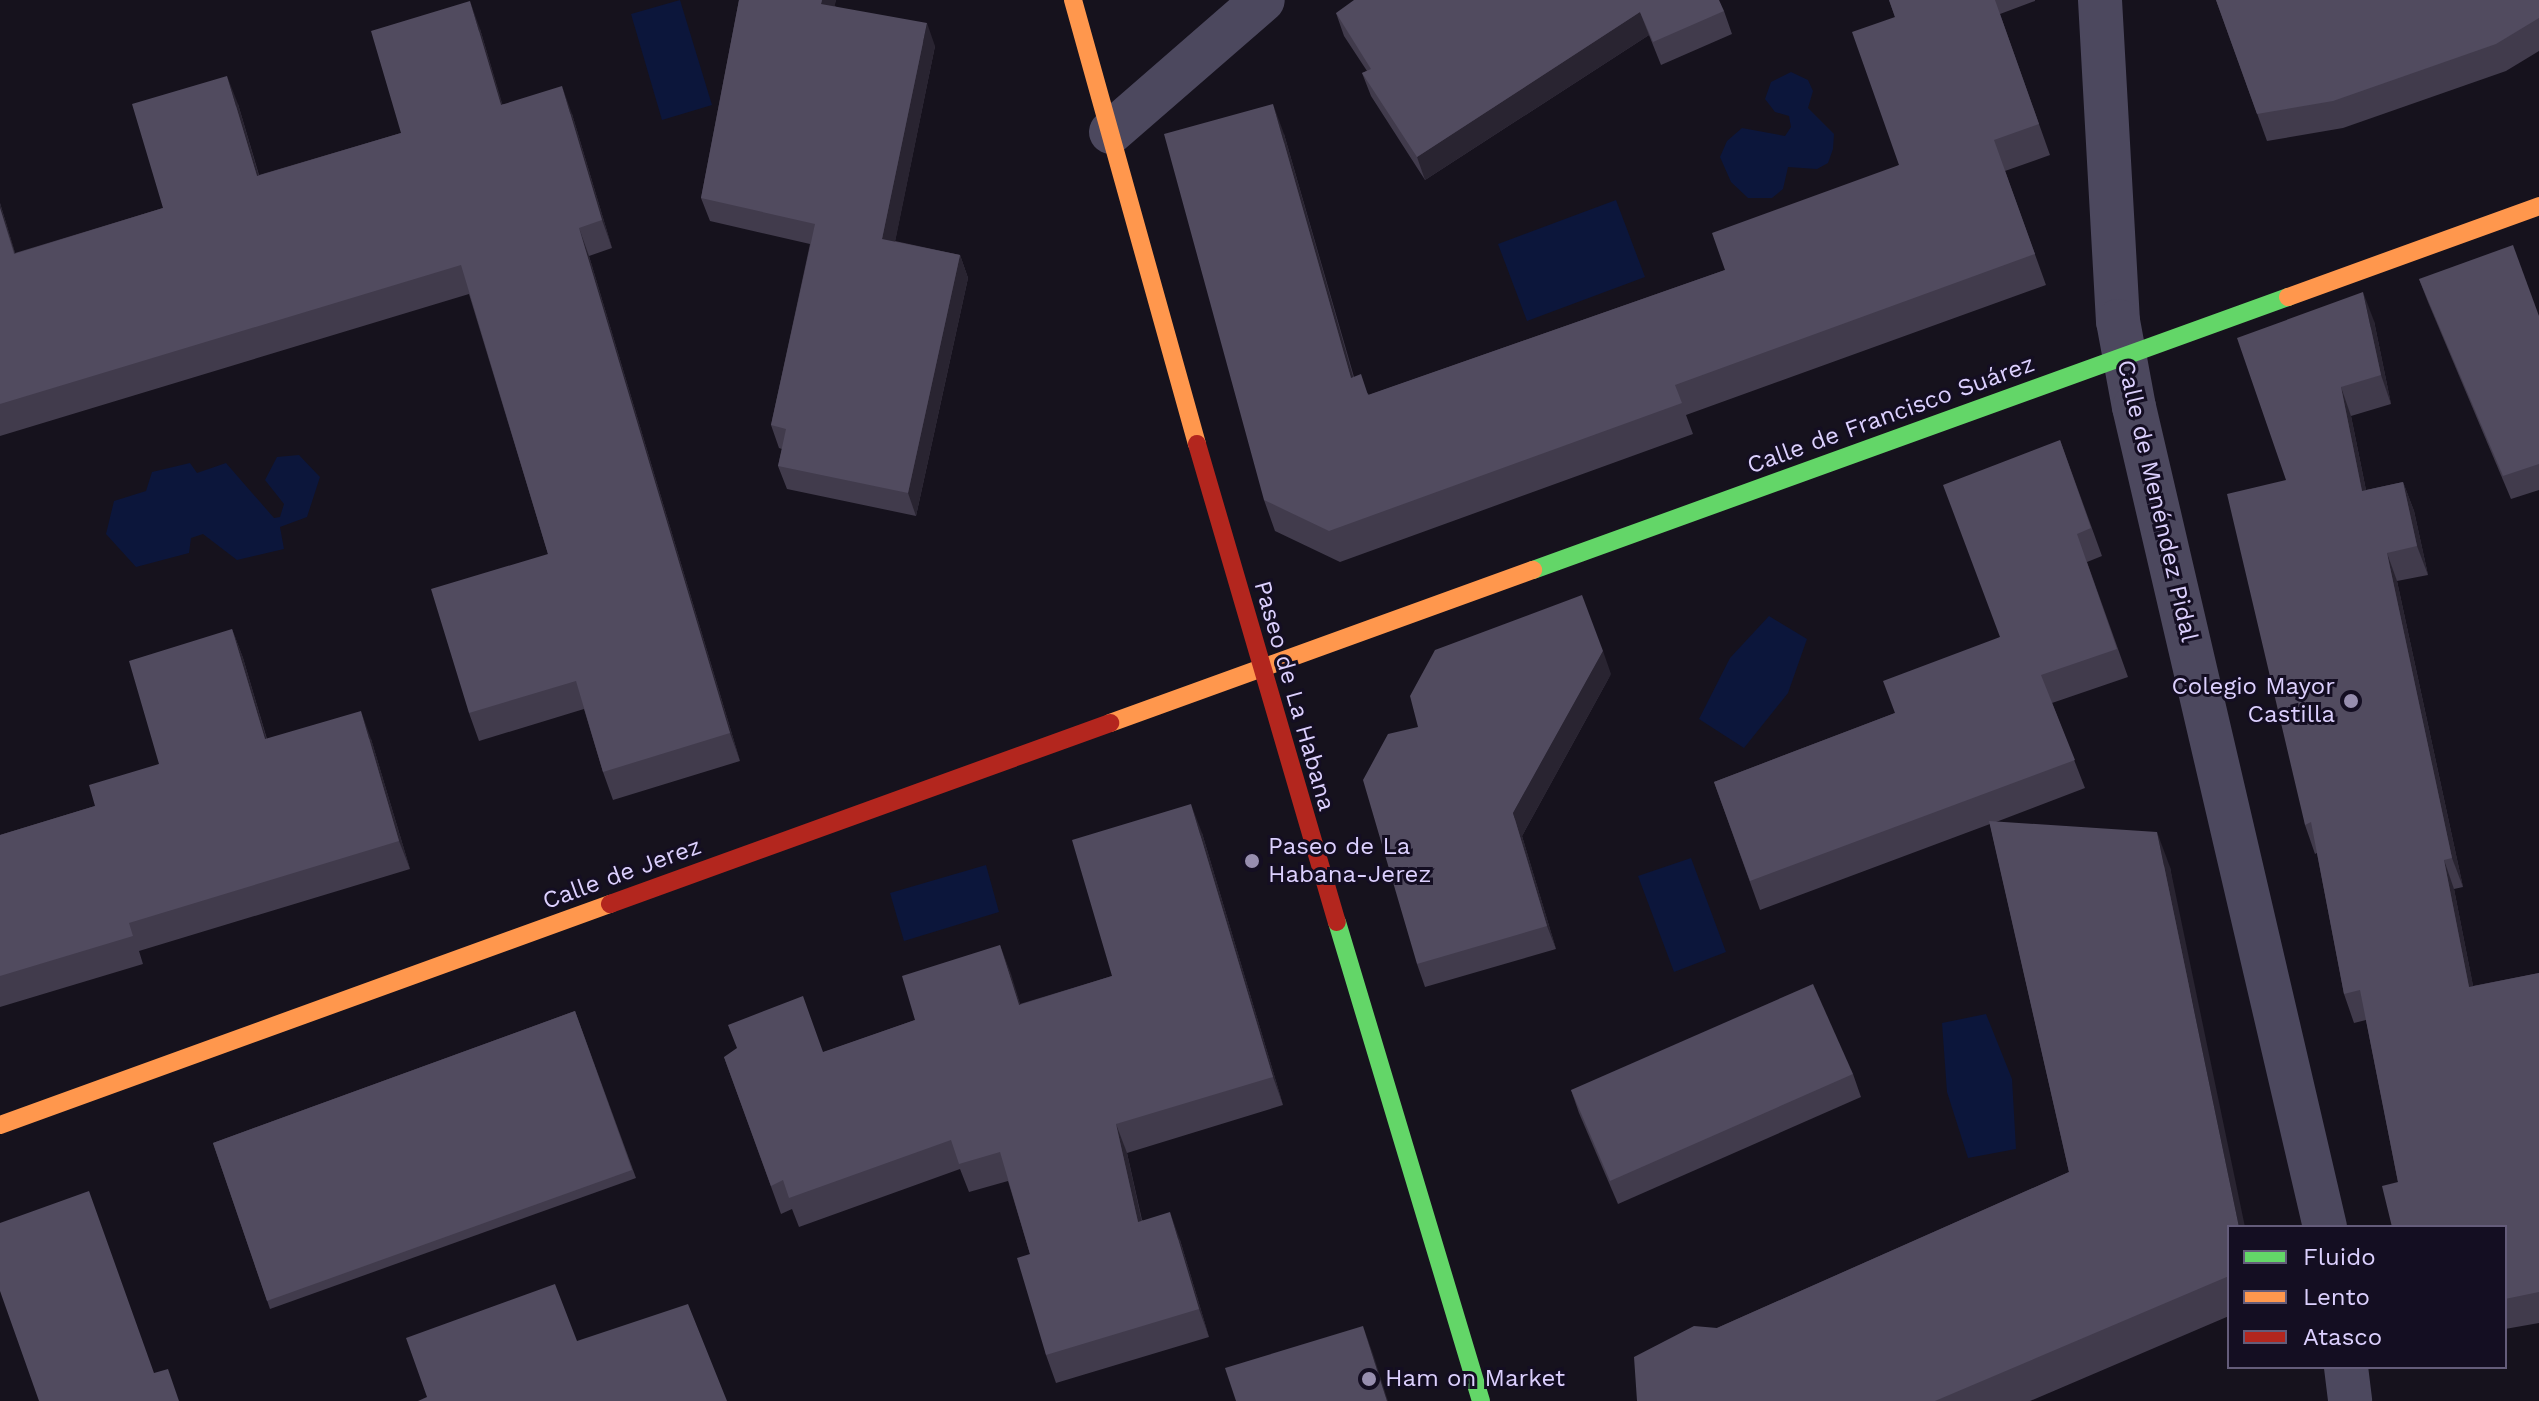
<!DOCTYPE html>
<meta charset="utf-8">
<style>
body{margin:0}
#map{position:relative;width:2539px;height:1401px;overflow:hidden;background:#16121d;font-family:"Work Sans",sans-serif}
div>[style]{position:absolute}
.water>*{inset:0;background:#0c163b}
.street>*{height:44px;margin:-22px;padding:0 22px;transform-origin:22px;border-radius:22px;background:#4c485e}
.fast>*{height:18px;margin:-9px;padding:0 9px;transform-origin:9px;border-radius:9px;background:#63d668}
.slow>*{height:18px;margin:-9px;padding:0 9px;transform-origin:9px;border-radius:9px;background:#ff974d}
.jam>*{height:18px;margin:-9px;padding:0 9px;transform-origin:9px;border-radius:9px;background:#b3261e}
.wall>*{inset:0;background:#413b4c}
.shaded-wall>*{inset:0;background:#292431}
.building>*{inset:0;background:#514b5f}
.dots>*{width:22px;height:22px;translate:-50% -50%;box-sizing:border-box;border:4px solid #140e22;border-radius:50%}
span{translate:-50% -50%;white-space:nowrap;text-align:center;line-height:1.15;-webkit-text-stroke:6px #140e22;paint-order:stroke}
.street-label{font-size:24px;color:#dcd0fe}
.poi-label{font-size:24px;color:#dcd0fe}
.right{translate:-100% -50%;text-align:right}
.left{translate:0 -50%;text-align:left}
.legend{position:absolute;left:2227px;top:1225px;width:280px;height:144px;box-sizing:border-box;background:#140e22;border:2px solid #645c7a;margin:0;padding:10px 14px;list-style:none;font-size:24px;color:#dcd0fe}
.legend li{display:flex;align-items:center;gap:16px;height:40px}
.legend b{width:40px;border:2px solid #645c7a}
</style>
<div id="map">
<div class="water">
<i style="clip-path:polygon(680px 0,712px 105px,662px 120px,631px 14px)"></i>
<i style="clip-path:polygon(1791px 72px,1808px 80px,1813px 91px,1808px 108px,1834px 134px,1833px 149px,1828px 163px,1817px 169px,1788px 167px,1783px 189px,1772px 198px,1748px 198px,1731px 182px,1720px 157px,1727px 141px,1742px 128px,1785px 136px,1791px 127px,1789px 116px,1775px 112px,1765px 99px,1771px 82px)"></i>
<i style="clip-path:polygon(1616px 200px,1645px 277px,1527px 321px,1498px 244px)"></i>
<i style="clip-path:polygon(299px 455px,320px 477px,307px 517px,280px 527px,284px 549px,237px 560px,203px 534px,191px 538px,189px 553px,136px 567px,106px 534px,114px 501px,146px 491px,152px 472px,190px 463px,197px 473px,226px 463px,274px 518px,280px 517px,284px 504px,265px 480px,277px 457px)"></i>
<i style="clip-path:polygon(1769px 616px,1807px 639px,1788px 693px,1744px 748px,1699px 719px,1730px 658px)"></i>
<i style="clip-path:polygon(1691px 858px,1726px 952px,1674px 972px,1638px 876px)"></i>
<i style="clip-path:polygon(986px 865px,999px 912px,904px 941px,890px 893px)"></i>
<i style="clip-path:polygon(1986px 1014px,2012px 1079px,2016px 1149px,1968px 1158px,1947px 1092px,1942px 1023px)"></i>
</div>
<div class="street">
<i style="left:2100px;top:0;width:322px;rotate:86.8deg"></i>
<i style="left:2118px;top:321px;width:87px;rotate:79.5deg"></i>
<i style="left:2134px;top:407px;width:842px;rotate:76.89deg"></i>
<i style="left:1111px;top:132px;width:201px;rotate:-41deg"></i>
<i style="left:2346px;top:1367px;width:34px;rotate:83deg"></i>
</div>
<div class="fast">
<i style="left:1533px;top:570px;width:803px;rotate:-19.88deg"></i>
<i style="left:1337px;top:922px;width:500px;rotate:73.27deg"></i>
</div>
<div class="slow">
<i style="left:1073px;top:0;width:461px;rotate:74.4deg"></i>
<i style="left:2288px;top:297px;width:267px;rotate:-19.9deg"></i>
<i style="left:1110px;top:723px;width:450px;rotate:-19.9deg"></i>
<i style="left:0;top:1125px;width:649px;rotate:-19.92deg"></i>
</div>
<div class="jam">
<i style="left:1197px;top:444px;width:498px;rotate:73.7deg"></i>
<i style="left:610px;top:904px;width:532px;rotate:-19.9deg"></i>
</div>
<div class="wall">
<i style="clip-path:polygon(739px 0,836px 0,834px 6px,935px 46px,895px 241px,960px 255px,968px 278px,916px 516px,787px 489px,778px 466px,782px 449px,779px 448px,771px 425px,810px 244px,710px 221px,701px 198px)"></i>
<i style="clip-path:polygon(1889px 0,2035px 0,2035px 1px,2000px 14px,2050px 155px,2005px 171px,2046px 285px,1686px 415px,1693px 434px,1340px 562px,1275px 531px,1264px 500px,1284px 134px,1354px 377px,1369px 395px,1725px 270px,1899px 165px,1895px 17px)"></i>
<i style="clip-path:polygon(2216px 0,2539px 0,2539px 51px,2506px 71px,2343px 128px,2267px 141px)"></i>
<i style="clip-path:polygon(1724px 11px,1732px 34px,1661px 65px,1649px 35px,1425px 180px,1371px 96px,1362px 73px,1367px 71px,1344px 36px,1336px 13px)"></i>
<i style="clip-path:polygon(480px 29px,502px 104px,572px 114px,612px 248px,589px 256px,740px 761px,613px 800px,603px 772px,584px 709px,479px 741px,469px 713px,548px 554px,469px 294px,0 436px,0 203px,15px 253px,163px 208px,238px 104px,259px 175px,401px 133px)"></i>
<i style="clip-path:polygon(2419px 279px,2539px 316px,2539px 490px,2511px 499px,2428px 302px)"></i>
<i style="clip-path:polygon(2374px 321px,2391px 404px,2351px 416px,2366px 490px,2403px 482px,2414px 511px,2428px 575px,2397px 581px,2463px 887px,2454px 889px,2473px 986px,2539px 973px,2539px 1323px,2505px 1329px,2505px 1227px,2398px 1182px,2366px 1020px,2354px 1023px,2344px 994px,2317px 853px,2315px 854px,2305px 825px,2286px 480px)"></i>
<i style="clip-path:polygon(2060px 440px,2102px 556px,2087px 562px,2128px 677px,2052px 703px,2085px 788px,1996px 822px,2170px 867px,2229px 1227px,2229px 1316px,2030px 1401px,1637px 1401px,1717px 1328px,2069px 1172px,1990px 824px,1760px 910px,1714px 782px,1895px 713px,2000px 637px)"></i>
<i style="clip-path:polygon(232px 629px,243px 658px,267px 739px,371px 739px,410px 869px,139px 951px,143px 964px,0 1007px,0 835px,95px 806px,159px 764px)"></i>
<i style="clip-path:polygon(1611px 674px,1522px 836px,1556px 949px,1425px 987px,1417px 964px)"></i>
<i style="clip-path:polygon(1202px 833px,1283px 1105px,1127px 1153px,1142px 1220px,1180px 1240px,1209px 1337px,1056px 1383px,1046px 1355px,1030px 1254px,1008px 1181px,969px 1192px,960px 1169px,799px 1227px,792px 1209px,781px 1214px,724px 1057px,824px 1052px,915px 1020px,1000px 945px,1020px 1004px,1112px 976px)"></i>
<i style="clip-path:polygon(575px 1011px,636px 1178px,270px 1309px,213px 1143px)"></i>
<i style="clip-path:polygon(1853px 1074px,1861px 1097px,1618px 1204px,1579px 1113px,1571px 1090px)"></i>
</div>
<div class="shaded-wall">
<i style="clip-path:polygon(822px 0,836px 0,830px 27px,821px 4px)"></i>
<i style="clip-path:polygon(470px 1px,480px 29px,511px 133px,501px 105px)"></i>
<i style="clip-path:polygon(1640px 12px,1649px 35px,1425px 180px,1417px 157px)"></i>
<i style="clip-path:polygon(927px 23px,935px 46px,891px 262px,882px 239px)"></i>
<i style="clip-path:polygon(227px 76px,238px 104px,267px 204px,257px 176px)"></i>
<i style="clip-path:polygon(562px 86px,572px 114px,612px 248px,602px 220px)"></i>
<i style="clip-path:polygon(1273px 104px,1284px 134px,1362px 408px,1351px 378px)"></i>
<i style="clip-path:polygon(0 203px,24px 282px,0 208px)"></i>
<i style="clip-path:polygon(579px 228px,589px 256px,740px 761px,730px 733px)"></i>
<i style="clip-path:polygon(960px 255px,968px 278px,916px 516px,908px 493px)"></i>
<i style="clip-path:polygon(2363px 292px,2374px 321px,2391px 404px,2381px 375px)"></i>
<i style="clip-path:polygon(2341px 387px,2351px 416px,2372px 520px,2362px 491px)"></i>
<i style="clip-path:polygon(2403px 482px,2414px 511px,2428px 575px,2417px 546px)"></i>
<i style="clip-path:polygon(2387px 553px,2397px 581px,2463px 887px,2452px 858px)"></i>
<i style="clip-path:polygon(232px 629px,243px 658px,275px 768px,265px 739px)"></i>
<i style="clip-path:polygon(1603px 651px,1611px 674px,1522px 836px,1556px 949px,1547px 926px,1513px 813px)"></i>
<i style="clip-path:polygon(361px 711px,371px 739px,410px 869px,399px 841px)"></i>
<i style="clip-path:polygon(1191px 804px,1202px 833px,1283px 1105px,1273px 1077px)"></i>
<i style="clip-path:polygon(2157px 832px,2170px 867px,2245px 1227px,2239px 1227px)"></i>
<i style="clip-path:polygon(2444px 860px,2454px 889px,2479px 1016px,2469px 987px)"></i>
<i style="clip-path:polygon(1000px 945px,1011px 974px,1029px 1033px,1019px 1005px)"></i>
<i style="clip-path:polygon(1116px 1124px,1127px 1153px,1148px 1250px,1138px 1222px)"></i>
<i style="clip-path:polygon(1170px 1212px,1180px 1240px,1209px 1337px,1199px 1309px)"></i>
<i style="clip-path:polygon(1363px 1326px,1373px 1354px,1388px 1401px,1387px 1401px)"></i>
</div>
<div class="building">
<i style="clip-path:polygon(739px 0,822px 0,821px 4px,927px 23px,882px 239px,960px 255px,908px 493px,778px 466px,786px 429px,771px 425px,815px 224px,701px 198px)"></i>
<i style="clip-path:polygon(1354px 0,1719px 0,1724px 11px,1653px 42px,1640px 12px,1417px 157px,1362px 73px,1371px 69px,1336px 13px)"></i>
<i style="clip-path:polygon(1889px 0,1995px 0,2039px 124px,1994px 140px,2035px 254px,1675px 385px,1682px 403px,1329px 531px,1264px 500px,1164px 134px,1273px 104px,1351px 378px,1361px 374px,1368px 395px,1725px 270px,1712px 233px,1899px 165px,1852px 32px,1895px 17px)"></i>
<i style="clip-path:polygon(2216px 0,2539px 0,2539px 18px,2496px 44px,2333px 101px,2257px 114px)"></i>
<i style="clip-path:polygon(470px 1px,501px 105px,562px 86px,602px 220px,579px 228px,730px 733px,603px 772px,576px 681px,469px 713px,431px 589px,548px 554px,461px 265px,0 404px,0 208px,14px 254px,163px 208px,132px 104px,227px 76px,257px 176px,401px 133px,371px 31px)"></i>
<i style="clip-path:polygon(2513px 245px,2539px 316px,2539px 464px,2503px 476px,2419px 279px)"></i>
<i style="clip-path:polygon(2363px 292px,2381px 375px,2341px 387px,2362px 491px,2403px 482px,2417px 546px,2387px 553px,2452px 858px,2444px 860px,2469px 987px,2539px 973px,2539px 1292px,2505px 1299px,2505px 1227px,2392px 1227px,2382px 1186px,2398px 1182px,2360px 990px,2344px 994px,2311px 822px,2305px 825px,2227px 494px,2286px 480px,2237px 338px)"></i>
<i style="clip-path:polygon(2060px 440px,2091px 528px,2077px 534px,2117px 649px,2041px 675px,2075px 760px,1750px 881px,1714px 782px,1895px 713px,1883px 681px,2000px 637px,1943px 485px)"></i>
<i style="clip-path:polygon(1582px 595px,1603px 651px,1513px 813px,1547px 926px,1417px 964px,1363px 780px,1388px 734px,1418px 727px,1410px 696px,1435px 650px)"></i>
<i style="clip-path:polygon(232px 629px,265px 739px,361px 711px,399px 841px,129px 923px,133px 936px,0 976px,0 835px,95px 806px,89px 785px,159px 764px,129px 661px)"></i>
<i style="clip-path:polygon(1191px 804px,1273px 1077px,1116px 1124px,1138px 1222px,1170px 1212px,1199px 1309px,1046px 1355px,1017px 1258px,1030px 1254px,1000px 1152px,959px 1164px,951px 1140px,789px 1198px,783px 1180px,771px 1186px,724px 1057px,737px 1048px,728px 1025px,803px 996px,823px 1052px,915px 1020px,902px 976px,1000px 945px,1019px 1005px,1112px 976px,1072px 840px)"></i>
<i style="clip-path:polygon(1989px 821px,2157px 832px,2239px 1227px,2229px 1227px,2229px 1276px,1935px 1401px,1637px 1401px,1634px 1357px,1694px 1326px,1717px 1328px,2069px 1172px)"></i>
<i style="clip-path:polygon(1813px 984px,1853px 1074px,1610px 1181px,1571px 1090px)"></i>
<i style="clip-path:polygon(575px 1011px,632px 1170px,267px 1301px,213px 1143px)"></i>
<i style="clip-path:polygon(89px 1191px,154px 1373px,168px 1369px,179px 1401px,39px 1401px,0 1291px,0 1223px)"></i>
<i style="clip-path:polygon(555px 1284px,577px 1341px,688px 1304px,727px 1401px,418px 1401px,427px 1397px,406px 1338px)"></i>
<i style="clip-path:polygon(1363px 1326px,1387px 1401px,1236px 1401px,1225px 1368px)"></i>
</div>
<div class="dots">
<i style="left:2351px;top:701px;background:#978eaf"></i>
<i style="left:1252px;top:861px;background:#978eaf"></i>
<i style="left:1369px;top:1379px;background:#978eaf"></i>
</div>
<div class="street-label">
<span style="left:1891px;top:415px;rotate:-20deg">Calle de Francisco Suárez</span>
<span style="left:2157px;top:501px;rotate:77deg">Calle de Menéndez Pidal</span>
<span style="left:1294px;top:696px;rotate:74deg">Paseo de La Habana</span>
<span style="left:622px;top:874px;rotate:-20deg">Calle de Jerez</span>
</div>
<div class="poi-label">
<span class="right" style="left:2335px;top:701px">Colegio Mayor<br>Castilla</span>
<span class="left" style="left:1268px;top:861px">Paseo de La<br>Habana-Jerez</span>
<span class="left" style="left:1385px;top:1379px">Ham on Market</span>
</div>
<ul class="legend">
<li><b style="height:10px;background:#63d668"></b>Fluido</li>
<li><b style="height:10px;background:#ff974d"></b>Lento</li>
<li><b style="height:10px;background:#b3261e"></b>Atasco</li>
</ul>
</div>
